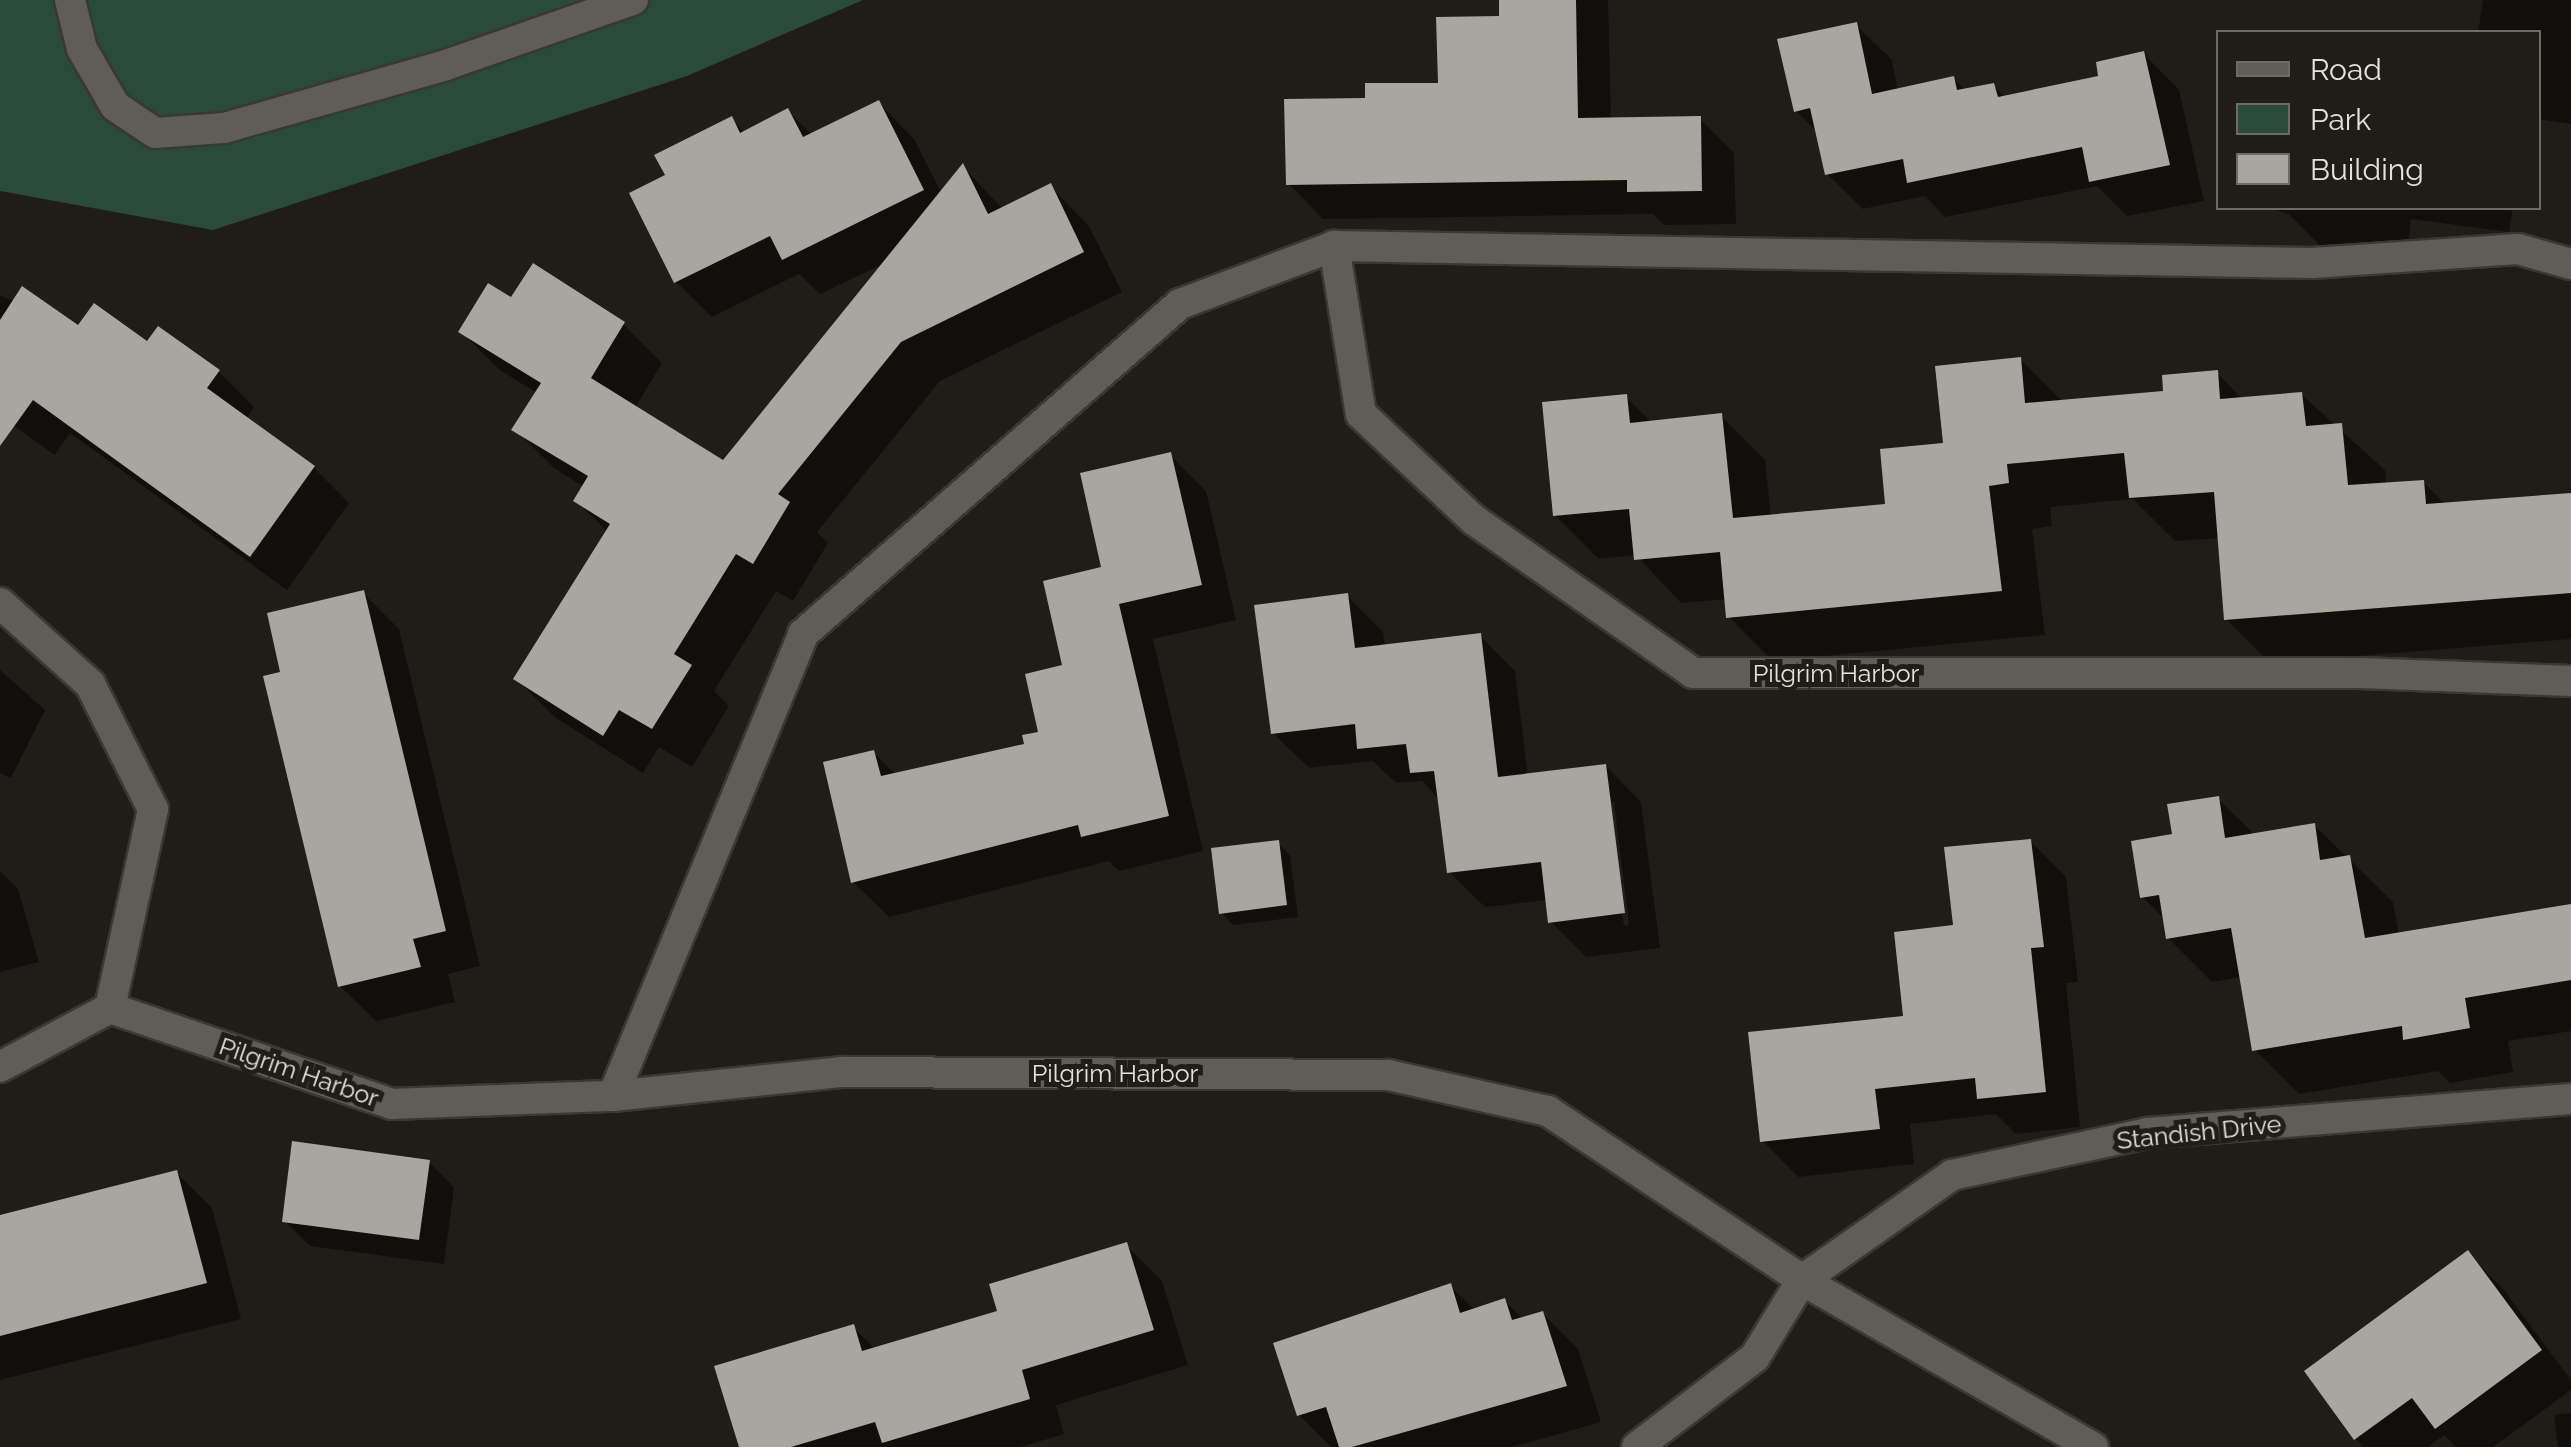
<!DOCTYPE html>
<style>
body{margin:0}
#map{position:relative;width:2571px;height:1447px;overflow:hidden;background:#201d18;font-family:Raleway,sans-serif}
div>[style]{position:absolute}
.green>*{inset:0;background:#294b38}
.shadow>*{inset:0;background:#0007}
.building>*{inset:0;background:#a9a59f}
.roads{filter:drop-shadow(2px 0 #3a3834) drop-shadow(-2px 0 #3a3834) drop-shadow(0 2px #3a3834) drop-shadow(0 -2px #3a3834)}
.minor>*{height:30px;margin:-15px;padding:0 15px;transform-origin:15px;border-radius:15px;background:#605d57}
span{translate:-50% -50%;white-space:nowrap;text-align:center;line-height:1.15;-webkit-text-stroke:10px #201d18;paint-order:stroke}
.street-label{font-size:25px;color:#e3e1dd}
.legend{position:absolute;left:2216px;top:30px;width:325px;height:180px;box-sizing:border-box;background:#201d18;border:2px solid #6e6b67;margin:0;padding:12px 18px;list-style:none;font-size:30px;color:#e3e1dd}
.legend li{display:flex;align-items:center;gap:20px;height:50px}
.legend b{width:50px;border:2px solid #6e6b67}
</style>
<div id="map">
<div class="green">
<i style="clip-path:polygon(0 0,863px 0,687px 76px,213px 230px,0 191px)"></i>
</div>
<div class="shadow">
<i style="clip-path:polygon(1501px 0,1608px 0,1611px 120px,1700px 119px,1734px 153px,1736px 224px,1664px 225px,1653px 214px,1323px 219px,1289px 184px,1367px 101px,1440px 85px,1502px 18px)"></i>
<i style="clip-path:polygon(2483px 0,2571px 0,2571px 124px,2538px 119px,2538px 32px,2478px 32px)"></i>
<i style="clip-path:polygon(1856px 25px,1892px 60px,1898px 91px,1954px 79px,1966px 91px,1993px 85px,2006px 98px,2101px 78px,2144px 54px,2179px 90px,2204px 201px,2127px 216px,2097px 186px,1945px 217px,1925px 196px,1863px 209px,1827px 174px,1818px 133px,1796px 111px)"></i>
<i style="clip-path:polygon(879px 103px,914px 139px,942px 194px,963px 167px,1003px 209px,1050px 186px,1089px 226px,1122px 292px,940px 381px,817px 532px,828px 543px,793px 601px,776px 591px,714px 691px,729px 706px,692px 767px,659px 747px,643px 773px,556px 718px,516px 679px,608px 532px,576px 501px,584px 487px,554px 468px,515px 429px,537px 393px,501px 371px,461px 332px,623px 324px,662px 363px,635px 408px,724px 463px,887px 262px,820px 294px,799px 274px,712px 317px,676px 282px,668px 176px,731px 119px,745px 133px,788px 111px,812px 135px)"></i>
<i style="clip-path:polygon(2271px 208px,2513px 208px,2509px 232px,2411px 219px,2406px 261px,2324px 250px,2290px 215px)"></i>
<i style="clip-path:polygon(0 295px,79px 328px,148px 344px,219px 372px,254px 407px,246px 419px,314px 468px,349px 503px,287px 590px,70px 433px,55px 455px,0 416px)"></i>
<i style="clip-path:polygon(2020px 359px,2063px 402px,2166px 393px,2217px 373px,2243px 400px,2302px 395px,2385px 470px,2386px 485px,2423px 482px,2446px 505px,2571px 496px,2571px 639px,2270px 663px,2226px 619px,2220px 538px,2175px 541px,2133px 499px,2050px 507px,2052px 526px,2032px 529px,2045px 635px,1773px 661px,1728px 616px,1727px 599px,1681px 603px,1636px 555px,1599px 559px,1555px 515px,1626px 397px,1652px 423px,1721px 416px,1765px 460px,1771px 517px,1887px 506px)"></i>
<i style="clip-path:polygon(1170px 455px,1206px 491px,1236px 620px,1153px 639px,1203px 851px,1119px 871px,1109px 861px,889px 917px,853px 882px,874px 753px,896px 775px,1027px 745px,1041px 734px,1104px 569px)"></i>
<i style="clip-path:polygon(363px 593px,399px 629px,480px 966px,448px 974px,455px 1002px,376px 1021px,340px 986px,282px 674px)"></i>
<i style="clip-path:polygon(evenodd,1347px 596px,1383px 632px,1385px 647px,1480px 636px,1515px 671px,1528px 776px,1606px 766px,1641px 802px,1660px 948px,1586px 957px,1551px 922px,1548px 900px,1485px 907px,1449px 872px,1440px 800px,1422px 781px,1396px 783px,1373px 761px,1309px 768px,1273px 733px,1347px 596px,1609px 802px,1614px 802px,1629px 925px,1624px 926px,1609px 802px)"></i>
<i style="clip-path:polygon(0 670px,45px 710px,11px 778px,0 773px)"></i>
<i style="clip-path:polygon(2218px 799px,2255px 835px,2314px 825px,2393px 902px,2399px 935px,2571px 907px,2571px 1031px,2508px 1041px,2513px 1072px,2450px 1083px,2438px 1071px,2299px 1094px,2255px 1050px,2242px 977px,2212px 982px,2168px 938px,2165px 920px,2143px 897px,2175px 836px)"></i>
<i style="clip-path:polygon(2030px 841px,2066px 877px,2078px 982px,2066px 983px,2080px 1127px,2016px 1134px,1996px 1114px,1910px 1124px,1914px 1164px,1798px 1177px,1763px 1141px,1906px 1018px,1956px 927px)"></i>
<i style="clip-path:polygon(1278px 843px,1290px 856px,1298px 917px,1233px 925px,1221px 912px)"></i>
<i style="clip-path:polygon(0 871px,18px 889px,39px 962px,0 972px)"></i>
<i style="clip-path:polygon(429px 1162px,454px 1187px,444px 1264px,310px 1246px,285px 1221px)"></i>
<i style="clip-path:polygon(176px 1172px,212px 1208px,241px 1319px,0 1380px,0 1217px)"></i>
<i style="clip-path:polygon(1126px 1245px,1162px 1281px,1188px 1365px,1056px 1405px,1064px 1434px,1021px 1447px,742px 1447px,853px 1327px,876px 1350px,1000px 1313px)"></i>
<i style="clip-path:polygon(2467px 1253px,2503px 1289px,2571px 1380px,2571px 1390px,2493px 1447px,2456px 1447px,2444px 1435px,2428px 1447px,2364px 1447px,2356px 1439px)"></i>
<i style="clip-path:polygon(1450px 1286px,1475px 1310px,1505px 1301px,1523px 1319px,1542px 1313px,1578px 1349px,1601px 1422px,1512px 1447px,1331px 1447px,1299px 1415px)"></i>
<i style="clip-path:polygon(2571px 1413px,2571px 1447px,2558px 1447px,2554px 1415px)"></i>
</div>
<div class="building">
<i style="clip-path:polygon(1499px 0,1576px 0,1578px 118px,1701px 116px,1702px 191px,1627px 192px,1627px 180px,1286px 185px,1284px 99px,1365px 98px,1365px 83px,1438px 83px,1436px 17px,1499px 16px)"></i>
<i style="clip-path:polygon(1857px 22px,1872px 94px,1954px 76px,1957px 90px,1994px 83px,1998px 97px,2098px 76px,2096px 62px,2144px 51px,2170px 165px,2089px 182px,2082px 147px,1907px 183px,1903px 159px,1825px 175px,1810px 108px,1794px 112px,1777px 39px)"></i>
<i style="clip-path:polygon(879px 100px,924px 190px,782px 260px,770px 236px,674px 283px,629px 193px,665px 175px,654px 155px,732px 116px,740px 133px,788px 108px,803px 137px)"></i>
<i style="clip-path:polygon(963px 163px,988px 214px,1051px 183px,1084px 252px,901px 342px,778px 494px,790px 502px,753px 564px,736px 554px,674px 654px,692px 665px,652px 729px,619px 710px,603px 736px,513px 679px,610px 524px,573px 501px,588px 476px,511px 430px,541px 383px,458px 332px,488px 283px,511px 297px,533px 263px,625px 322px,591px 378px,723px 460px)"></i>
<i style="clip-path:polygon(22px 286px,78px 325px,94px 303px,147px 341px,158px 326px,220px 370px,207px 388px,315px 466px,250px 557px,33px 400px,0 446px,0 320px)"></i>
<i style="clip-path:polygon(2021px 357px,2025px 403px,2163px 391px,2162px 375px,2218px 370px,2220px 399px,2302px 392px,2306px 426px,2342px 423px,2348px 485px,2424px 480px,2426px 504px,2571px 493px,2571px 593px,2224px 620px,2214px 492px,2129px 498px,2124px 453px,2007px 464px,2009px 483px,1989px 486px,2002px 591px,1726px 618px,1720px 552px,1634px 560px,1629px 509px,1553px 516px,1542px 402px,1627px 394px,1630px 423px,1722px 413px,1733px 518px,1885px 504px,1880px 449px,1943px 443px,1935px 366px)"></i>
<i style="clip-path:polygon(1171px 452px,1202px 585px,1119px 604px,1169px 816px,1081px 837px,1078px 825px,851px 883px,823px 762px,874px 750px,881px 776px,1024px 744px,1022px 735px,1038px 732px,1025px 674px,1062px 665px,1043px 581px,1101px 567px,1080px 473px)"></i>
<i style="clip-path:polygon(364px 590px,446px 931px,413px 939px,421px 967px,338px 987px,263px 676px,280px 672px,267px 613px)"></i>
<i style="clip-path:polygon(1348px 593px,1355px 648px,1481px 633px,1498px 777px,1606px 764px,1625px 913px,1548px 923px,1541px 862px,1447px 873px,1434px 771px,1410px 773px,1406px 744px,1357px 749px,1355px 724px,1271px 734px,1254px 605px)"></i>
<i style="clip-path:polygon(2219px 796px,2225px 838px,2315px 823px,2320px 860px,2350px 855px,2365px 938px,2571px 904px,2571px 980px,2465px 998px,2470px 1028px,2403px 1040px,2402px 1026px,2252px 1051px,2231px 928px,2166px 939px,2159px 895px,2140px 898px,2131px 841px,2172px 834px,2167px 804px)"></i>
<i style="clip-path:polygon(2031px 839px,2044px 947px,2031px 948px,2046px 1092px,1977px 1099px,1975px 1078px,1875px 1089px,1880px 1129px,1760px 1142px,1748px 1032px,1903px 1016px,1894px 932px,1953px 925px,1944px 847px)"></i>
<i style="clip-path:polygon(1279px 840px,1287px 905px,1219px 914px,1211px 848px)"></i>
<i style="clip-path:polygon(292px 1141px,430px 1160px,419px 1240px,282px 1222px)"></i>
<i style="clip-path:polygon(177px 1170px,207px 1283px,0 1336px,0 1215px)"></i>
<i style="clip-path:polygon(1127px 1242px,1154px 1330px,1022px 1370px,1030px 1399px,882px 1443px,875px 1422px,791px 1447px,739px 1447px,714px 1366px,854px 1324px,862px 1351px,997px 1311px,989px 1284px)"></i>
<i style="clip-path:polygon(2468px 1250px,2542px 1350px,2435px 1429px,2412px 1398px,2354px 1440px,2304px 1371px)"></i>
<i style="clip-path:polygon(1451px 1283px,1460px 1313px,1505px 1298px,1512px 1320px,1543px 1311px,1567px 1386px,1352px 1447px,1339px 1447px,1326px 1407px,1297px 1416px,1273px 1343px)"></i>
</div>
<div class="roads">
<div class="minor">
<i style="left:70px;top:0;width:50px;rotate:76.2deg"></i>
<i style="left:82px;top:49px;width:66px;rotate:59.9deg"></i>
<i style="left:115px;top:106px;width:48px;rotate:34deg"></i>
<i style="left:155px;top:133px;width:69px;rotate:-4.1deg"></i>
<i style="left:224px;top:128px;width:231px;rotate:-15.8deg"></i>
<i style="left:446px;top:65px;width:198px;rotate:-19.2deg"></i>
<i style="left:1334px;top:246px;width:170px;rotate:80.9deg"></i>
<i style="left:1361px;top:414px;width:155px;rotate:43.2deg"></i>
<i style="left:1474px;top:520px;width:267px;rotate:34.9deg"></i>
<i style="left:1693px;top:673px;width:667px"></i>
<i style="left:2360px;top:673px;width:211px;rotate:2.2deg"></i>
<i style="left:0;top:603px;width:121px;rotate:42deg"></i>
<i style="left:90px;top:684px;width:140px;rotate:63.3deg"></i>
<i style="left:153px;top:809px;width:204px;rotate:102.2deg"></i>
<i style="left:110px;top:1008px;width:125px;rotate:151.8deg"></i>
<i style="left:110px;top:1008px;width:298px;rotate:18.8deg"></i>
<i style="left:392px;top:1104px;width:221px;rotate:-2.1deg"></i>
<i style="left:613px;top:1096px;width:500px;rotate:-67.6deg"></i>
<i style="left:803px;top:634px;width:501px;rotate:-41.2deg"></i>
<i style="left:1180px;top:304px;width:165px;rotate:-20.6deg"></i>
<i style="left:1334px;top:246px;width:978px;rotate:1deg"></i>
<i style="left:2312px;top:263px;width:206px;rotate:-3.9deg"></i>
<i style="left:2518px;top:249px;width:55px;rotate:15.8deg"></i>
<i style="left:613px;top:1096px;width:231px;rotate:-6deg"></i>
<i style="left:843px;top:1072px;width:545px;rotate:0.32deg"></i>
<i style="left:1388px;top:1075px;width:164px;rotate:12.7deg"></i>
<i style="left:1548px;top:1111px;width:305px;rotate:33.6deg"></i>
<i style="left:1802px;top:1280px;width:336px;rotate:29.9deg"></i>
<i style="left:1637px;top:1447px;width:148px;rotate:-37.3deg"></i>
<i style="left:1755px;top:1357px;width:90px;rotate:-58.6deg"></i>
<i style="left:1802px;top:1280px;width:183px;rotate:-35deg"></i>
<i style="left:1952px;top:1175px;width:200px;rotate:-12.1deg"></i>
<i style="left:2148px;top:1133px;width:424px;rotate:-4.6deg"></i>
</div>
</div>
<div class="street-label">
<span style="left:1836px;top:673px">Pilgrim Harbor</span>
<span style="left:299px;top:1072px;rotate:19deg">Pilgrim Harbor</span>
<span style="left:1115px;top:1073px">Pilgrim Harbor</span>
<span style="left:2199px;top:1132px;rotate:-6deg">Standish Drive</span>
</div>
<ul class="legend">
<li><b style="height:12px;background:#605d57"></b>Road</li>
<li><b style="height:28px;background:#294b38"></b>Park</li>
<li><b style="height:28px;background:#a9a59f"></b>Building</li>
</ul>
</div>
